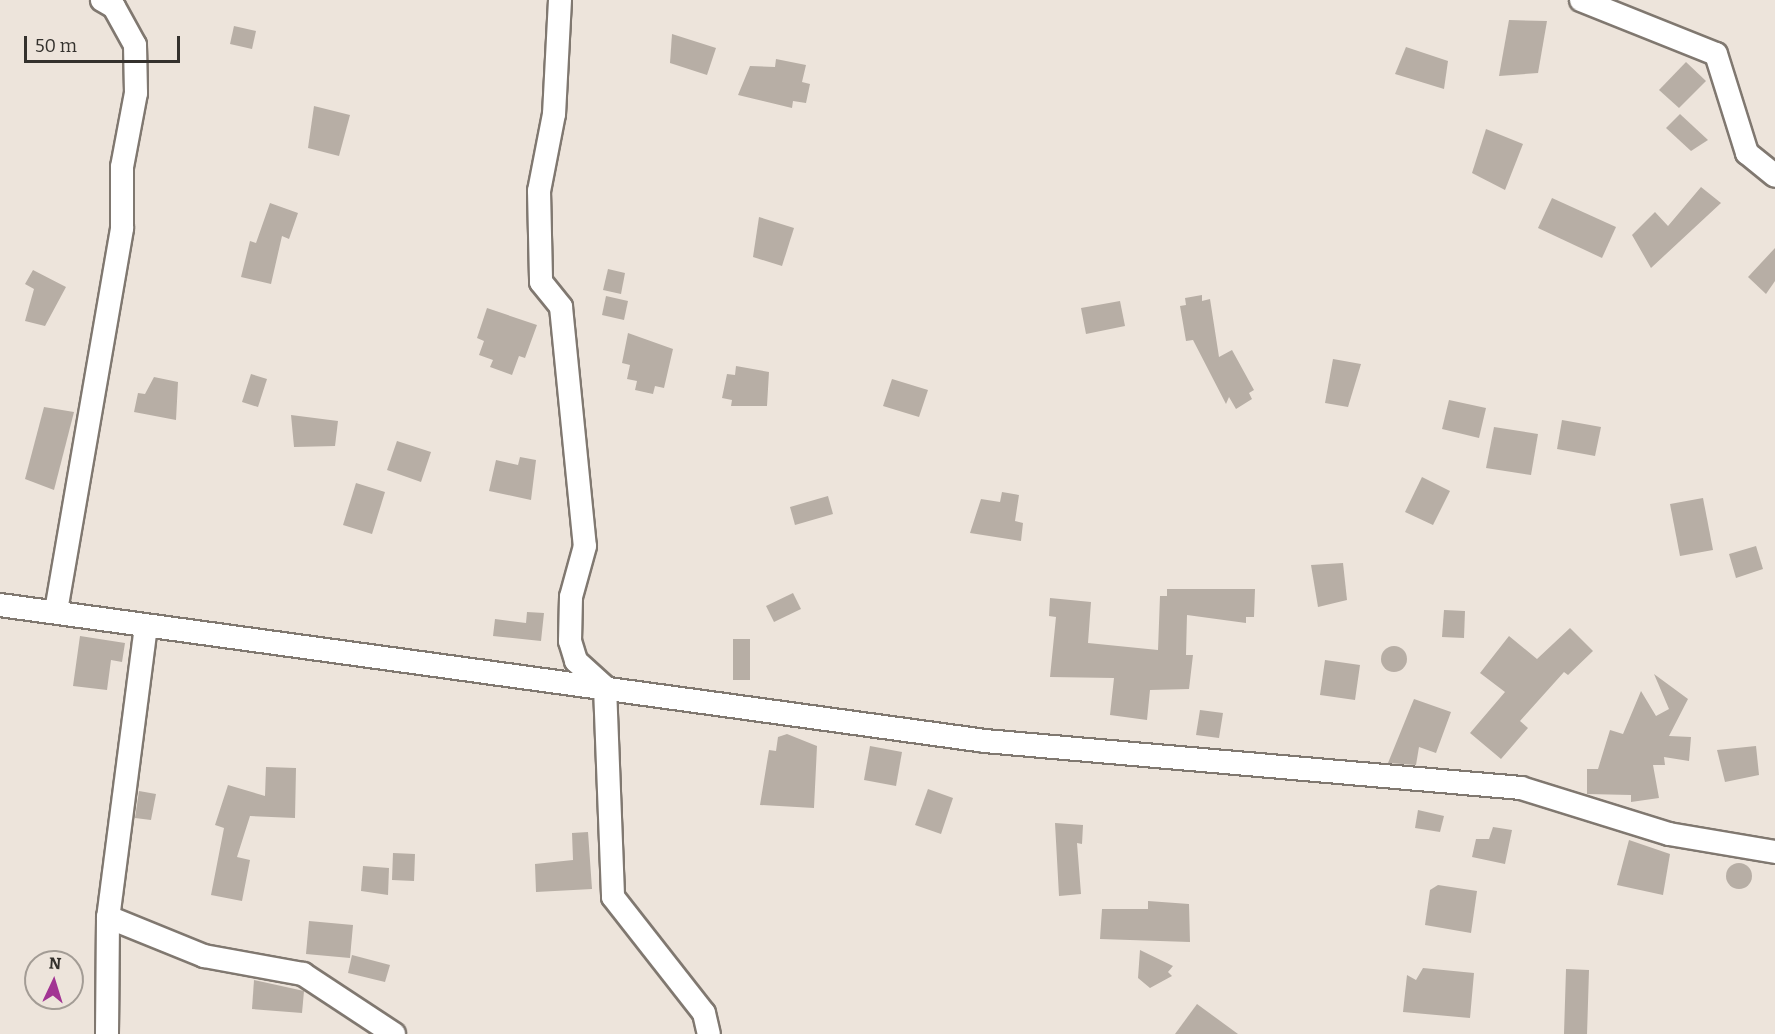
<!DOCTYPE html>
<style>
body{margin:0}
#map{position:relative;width:1775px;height:1034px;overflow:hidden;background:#ede4db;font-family:Bitter,serif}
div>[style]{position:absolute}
.building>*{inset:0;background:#b7aea5}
.round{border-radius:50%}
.roads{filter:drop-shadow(2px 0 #807870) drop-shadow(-2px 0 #807870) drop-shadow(0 2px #807870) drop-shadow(0 -2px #807870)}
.minor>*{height:22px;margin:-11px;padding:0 11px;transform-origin:11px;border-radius:11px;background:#fff}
span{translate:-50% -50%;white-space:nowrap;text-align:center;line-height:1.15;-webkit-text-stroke:6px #ede4db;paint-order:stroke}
.north{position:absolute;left:24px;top:950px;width:60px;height:60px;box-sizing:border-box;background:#ede4db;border:2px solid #a39c95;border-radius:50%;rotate:4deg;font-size:16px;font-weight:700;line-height:24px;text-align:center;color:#34312d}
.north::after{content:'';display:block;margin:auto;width:21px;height:27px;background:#a23493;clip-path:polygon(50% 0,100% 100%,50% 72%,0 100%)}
.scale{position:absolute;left:24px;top:36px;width:156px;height:27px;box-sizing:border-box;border:3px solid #34312d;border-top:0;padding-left:8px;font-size:18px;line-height:21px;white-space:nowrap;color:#34312d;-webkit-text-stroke:4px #ede4db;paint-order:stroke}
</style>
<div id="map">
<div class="building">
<i style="clip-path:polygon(1509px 20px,1547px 21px,1538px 73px,1499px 76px)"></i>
<i style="clip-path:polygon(234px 26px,256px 31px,252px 49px,230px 44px)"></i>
<i style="clip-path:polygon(672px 34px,716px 48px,707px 75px,670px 63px)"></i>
<i style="clip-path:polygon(1406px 47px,1448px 61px,1444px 89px,1395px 74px)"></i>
<i style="clip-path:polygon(776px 59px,806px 65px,802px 82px,810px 84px,806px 103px,793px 101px,792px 108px,738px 95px,750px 66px,775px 67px)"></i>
<i style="clip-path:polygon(1686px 62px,1706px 81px,1679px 108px,1659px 90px)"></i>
<i style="clip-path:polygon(314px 106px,350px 115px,339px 156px,308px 148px)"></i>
<i style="clip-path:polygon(1680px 114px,1708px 140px,1691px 151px,1666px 128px)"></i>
<i style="clip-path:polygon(1486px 129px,1523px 144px,1505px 190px,1472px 173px)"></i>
<i style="clip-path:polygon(1701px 187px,1721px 203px,1651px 268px,1632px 235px,1655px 212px,1668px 226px)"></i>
<i style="clip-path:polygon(1552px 198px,1616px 227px,1602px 258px,1538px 228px)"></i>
<i style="clip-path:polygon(270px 203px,298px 213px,289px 239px,282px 236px,271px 284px,241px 277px,250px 241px,256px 243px)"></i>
<i style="clip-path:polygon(759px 217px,794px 228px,782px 266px,753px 257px)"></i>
<i style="clip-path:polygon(1775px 248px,1775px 281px,1766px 294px,1748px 277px)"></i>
<i style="clip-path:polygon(608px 269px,625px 273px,621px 294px,603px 290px)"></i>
<i style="clip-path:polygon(33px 270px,66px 287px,45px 326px,25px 321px,34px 289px,25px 284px)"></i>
<i style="clip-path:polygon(1202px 295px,1202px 301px,1210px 299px,1219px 357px,1232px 350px,1254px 390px,1249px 393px,1252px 399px,1236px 409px,1229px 397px,1226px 404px,1193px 340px,1186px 341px,1180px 306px,1186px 305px,1185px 298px)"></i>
<i style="clip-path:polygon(606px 296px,628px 301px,624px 320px,602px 315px)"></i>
<i style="clip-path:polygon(1120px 301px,1125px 326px,1086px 334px,1081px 308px)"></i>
<i style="clip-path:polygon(487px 308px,537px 325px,525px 358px,519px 356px,512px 375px,490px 367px,493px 360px,479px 355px,484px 341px,477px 338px)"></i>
<i style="clip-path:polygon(628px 333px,673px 349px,664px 388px,655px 386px,653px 394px,635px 390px,637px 381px,627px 379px,630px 365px,622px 363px)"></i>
<i style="clip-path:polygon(1333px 359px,1361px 364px,1348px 407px,1325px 403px)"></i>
<i style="clip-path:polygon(736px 366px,769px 372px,767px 406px,731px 406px,732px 400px,722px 398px,727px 374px,735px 375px)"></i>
<i style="clip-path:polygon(251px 374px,267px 379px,258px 407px,242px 402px)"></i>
<i style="clip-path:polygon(154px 377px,178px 382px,176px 420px,134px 412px,138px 393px,145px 394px)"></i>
<i style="clip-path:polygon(892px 379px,928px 390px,919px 417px,883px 406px)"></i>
<i style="clip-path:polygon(1449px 400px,1486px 408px,1479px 438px,1442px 429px)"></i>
<i style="clip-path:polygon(44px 407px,74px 412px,54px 490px,25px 479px)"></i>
<i style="clip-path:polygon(291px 415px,338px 421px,335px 446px,294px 447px)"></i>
<i style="clip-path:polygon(1562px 420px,1601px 427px,1595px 456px,1557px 449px)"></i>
<i style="clip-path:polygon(1494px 427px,1538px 434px,1531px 475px,1486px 468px)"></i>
<i style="clip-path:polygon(397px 441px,431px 452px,421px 482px,387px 470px)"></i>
<i style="clip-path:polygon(520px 457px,536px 460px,531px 500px,489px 491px,496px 460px,518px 465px)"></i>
<i style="clip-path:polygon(1422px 477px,1450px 491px,1433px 525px,1405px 512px)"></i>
<i style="clip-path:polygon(356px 483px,385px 492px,372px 534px,343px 525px)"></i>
<i style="clip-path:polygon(1002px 492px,1019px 495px,1015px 521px,1023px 523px,1021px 541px,970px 533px,981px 499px,1000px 502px)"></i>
<i style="clip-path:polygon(828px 496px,833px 514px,795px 525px,790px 507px)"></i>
<i style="clip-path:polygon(1703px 498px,1713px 550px,1680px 556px,1670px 504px)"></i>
<i style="clip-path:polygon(1756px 546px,1763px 569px,1736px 578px,1729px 554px)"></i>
<i style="clip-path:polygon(1343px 563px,1347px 600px,1318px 607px,1311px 565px)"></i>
<i style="clip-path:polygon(1167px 589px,1255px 589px,1254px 617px,1246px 617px,1246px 623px,1187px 615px,1186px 655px,1193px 655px,1189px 689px,1150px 690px,1147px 720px,1110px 715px,1114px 678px,1050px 677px,1056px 617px,1049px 616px,1050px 598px,1091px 602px,1088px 643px,1158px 650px,1160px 596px,1167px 596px)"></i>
<i style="clip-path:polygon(793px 593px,801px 609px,774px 622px,766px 606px)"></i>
<i style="clip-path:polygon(1444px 610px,1465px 611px,1464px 638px,1442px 637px)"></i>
<i style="clip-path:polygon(527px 612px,544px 613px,541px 641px,493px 636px,495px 619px,526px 623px)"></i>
<i style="clip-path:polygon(1570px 628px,1593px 651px,1568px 675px,1564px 672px,1520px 721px,1528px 728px,1501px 759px,1470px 733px,1505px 692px,1480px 673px,1509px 636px,1537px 659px)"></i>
<i style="clip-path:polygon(80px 636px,125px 643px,122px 662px,111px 660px,107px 690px,73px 686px)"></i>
<i style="clip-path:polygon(733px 639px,750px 639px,750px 680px,733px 680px)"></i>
<i class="round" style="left:1381px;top:646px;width:26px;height:26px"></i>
<i style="clip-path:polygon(1325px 660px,1360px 665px,1355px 700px,1320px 695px)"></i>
<i style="clip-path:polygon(1654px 674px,1688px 699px,1669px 736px,1691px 737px,1689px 761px,1664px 757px,1665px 765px,1653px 765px,1659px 798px,1631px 802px,1631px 795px,1587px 794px,1587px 769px,1598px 769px,1610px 730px,1623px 734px,1641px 691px,1656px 716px,1669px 709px)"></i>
<i style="clip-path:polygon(1414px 699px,1451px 712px,1436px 753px,1419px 747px,1416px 765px,1388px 763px)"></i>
<i style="clip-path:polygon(1200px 710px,1223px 713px,1219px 738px,1196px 735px)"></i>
<i style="clip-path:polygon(787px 734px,817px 746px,814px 808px,760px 805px,769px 750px,776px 751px,778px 737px)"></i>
<i style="clip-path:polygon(870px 746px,902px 752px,896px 786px,864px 780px)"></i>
<i style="clip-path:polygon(1756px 746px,1759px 775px,1725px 782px,1717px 750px)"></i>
<i style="clip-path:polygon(266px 767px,296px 768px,295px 818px,250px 816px,237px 857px,250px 860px,242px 901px,211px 895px,224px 828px,215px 825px,228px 785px,265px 796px)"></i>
<i style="clip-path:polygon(928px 789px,953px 798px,941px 834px,915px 825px)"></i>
<i style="clip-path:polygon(139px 791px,156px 794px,151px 820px,135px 818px)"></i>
<i style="clip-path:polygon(1418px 810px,1444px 816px,1440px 832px,1415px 828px)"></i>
<i style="clip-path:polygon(1055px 823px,1083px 825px,1082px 844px,1077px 843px,1081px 894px,1059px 896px)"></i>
<i style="clip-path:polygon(1493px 827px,1512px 830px,1505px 864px,1472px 857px,1476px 839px,1489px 839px)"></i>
<i style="clip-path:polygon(588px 832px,592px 889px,536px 892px,535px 864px,573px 860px,572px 833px)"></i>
<i style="clip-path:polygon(1629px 840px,1670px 854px,1663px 895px,1617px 885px)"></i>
<i style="clip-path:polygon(393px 853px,415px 854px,414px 881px,392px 880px)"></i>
<i class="round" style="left:1726px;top:863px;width:26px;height:26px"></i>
<i style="clip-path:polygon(363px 866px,389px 868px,388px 895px,361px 891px)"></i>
<i style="clip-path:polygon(1438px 885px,1477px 891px,1471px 933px,1425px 925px,1430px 890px)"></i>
<i style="clip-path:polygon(1148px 901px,1189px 904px,1190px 942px,1100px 939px,1102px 909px,1148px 909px)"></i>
<i style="clip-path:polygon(309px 921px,353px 925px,350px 958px,306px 954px)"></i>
<i style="clip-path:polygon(1140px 950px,1173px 966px,1168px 972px,1172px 976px,1150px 988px,1138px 978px)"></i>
<i style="clip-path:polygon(352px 955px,390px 965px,385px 982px,348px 973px)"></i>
<i style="clip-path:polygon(1423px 968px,1474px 973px,1470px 1018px,1403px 1012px,1407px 975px,1416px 980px)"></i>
<i style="clip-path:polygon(1566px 969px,1589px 970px,1587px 1034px,1564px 1034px)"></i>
<i style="clip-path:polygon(254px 980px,304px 991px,302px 1013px,252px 1009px)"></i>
<i style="clip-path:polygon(1197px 1004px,1238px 1034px,1175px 1034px)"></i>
</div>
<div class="roads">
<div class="minor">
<i style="left:560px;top:0;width:114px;rotate:93deg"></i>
<i style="left:554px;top:114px;width:78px;rotate:101deg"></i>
<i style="left:539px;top:191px;width:91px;rotate:88.7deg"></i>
<i style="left:541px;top:282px;width:32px;rotate:51deg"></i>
<i style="left:561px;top:307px;width:240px;rotate:84.3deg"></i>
<i style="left:585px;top:546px;width:53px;rotate:105.4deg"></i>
<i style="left:571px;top:597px;width:44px;rotate:91.3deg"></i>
<i style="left:570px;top:641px;width:21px;rotate:73deg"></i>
<i style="left:576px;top:661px;width:39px;rotate:42deg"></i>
<i style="left:605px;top:687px;width:210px;rotate:87.8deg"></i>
<i style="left:613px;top:897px;width:147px;rotate:51.9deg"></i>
<i style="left:704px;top:1013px;width:22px;rotate:77deg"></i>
<i style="left:1581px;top:0;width:145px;rotate:21.8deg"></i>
<i style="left:1716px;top:54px;width:104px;rotate:72.6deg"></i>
<i style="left:1747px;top:153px;width:36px;rotate:39deg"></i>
<i style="left:0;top:605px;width:994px;rotate:7.86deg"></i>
<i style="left:985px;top:741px;width:538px;rotate:5.01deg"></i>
<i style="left:1521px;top:788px;width:155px;rotate:17.3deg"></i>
<i style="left:1669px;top:834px;width:108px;rotate:9.6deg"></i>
<i style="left:56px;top:611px;width:389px;rotate:-80.2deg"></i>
<i style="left:122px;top:228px;width:61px;rotate:-90deg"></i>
<i style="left:122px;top:167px;width:75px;rotate:-79.3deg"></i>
<i style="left:136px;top:93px;width:48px;rotate:-91.2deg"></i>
<i style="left:135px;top:45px;width:43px;rotate:-118.9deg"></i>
<i style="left:114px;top:7px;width:14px;rotate:-150deg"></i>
<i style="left:146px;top:626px;width:293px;rotate:97.4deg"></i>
<i style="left:108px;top:917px;width:104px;rotate:22.1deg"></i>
<i style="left:204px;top:956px;width:101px;rotate:10.3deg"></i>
<i style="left:303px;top:974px;width:109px;rotate:33.4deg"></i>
<i style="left:107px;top:1034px;width:117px;rotate:-89.5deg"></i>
</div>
</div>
<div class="north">N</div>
<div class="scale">50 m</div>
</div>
